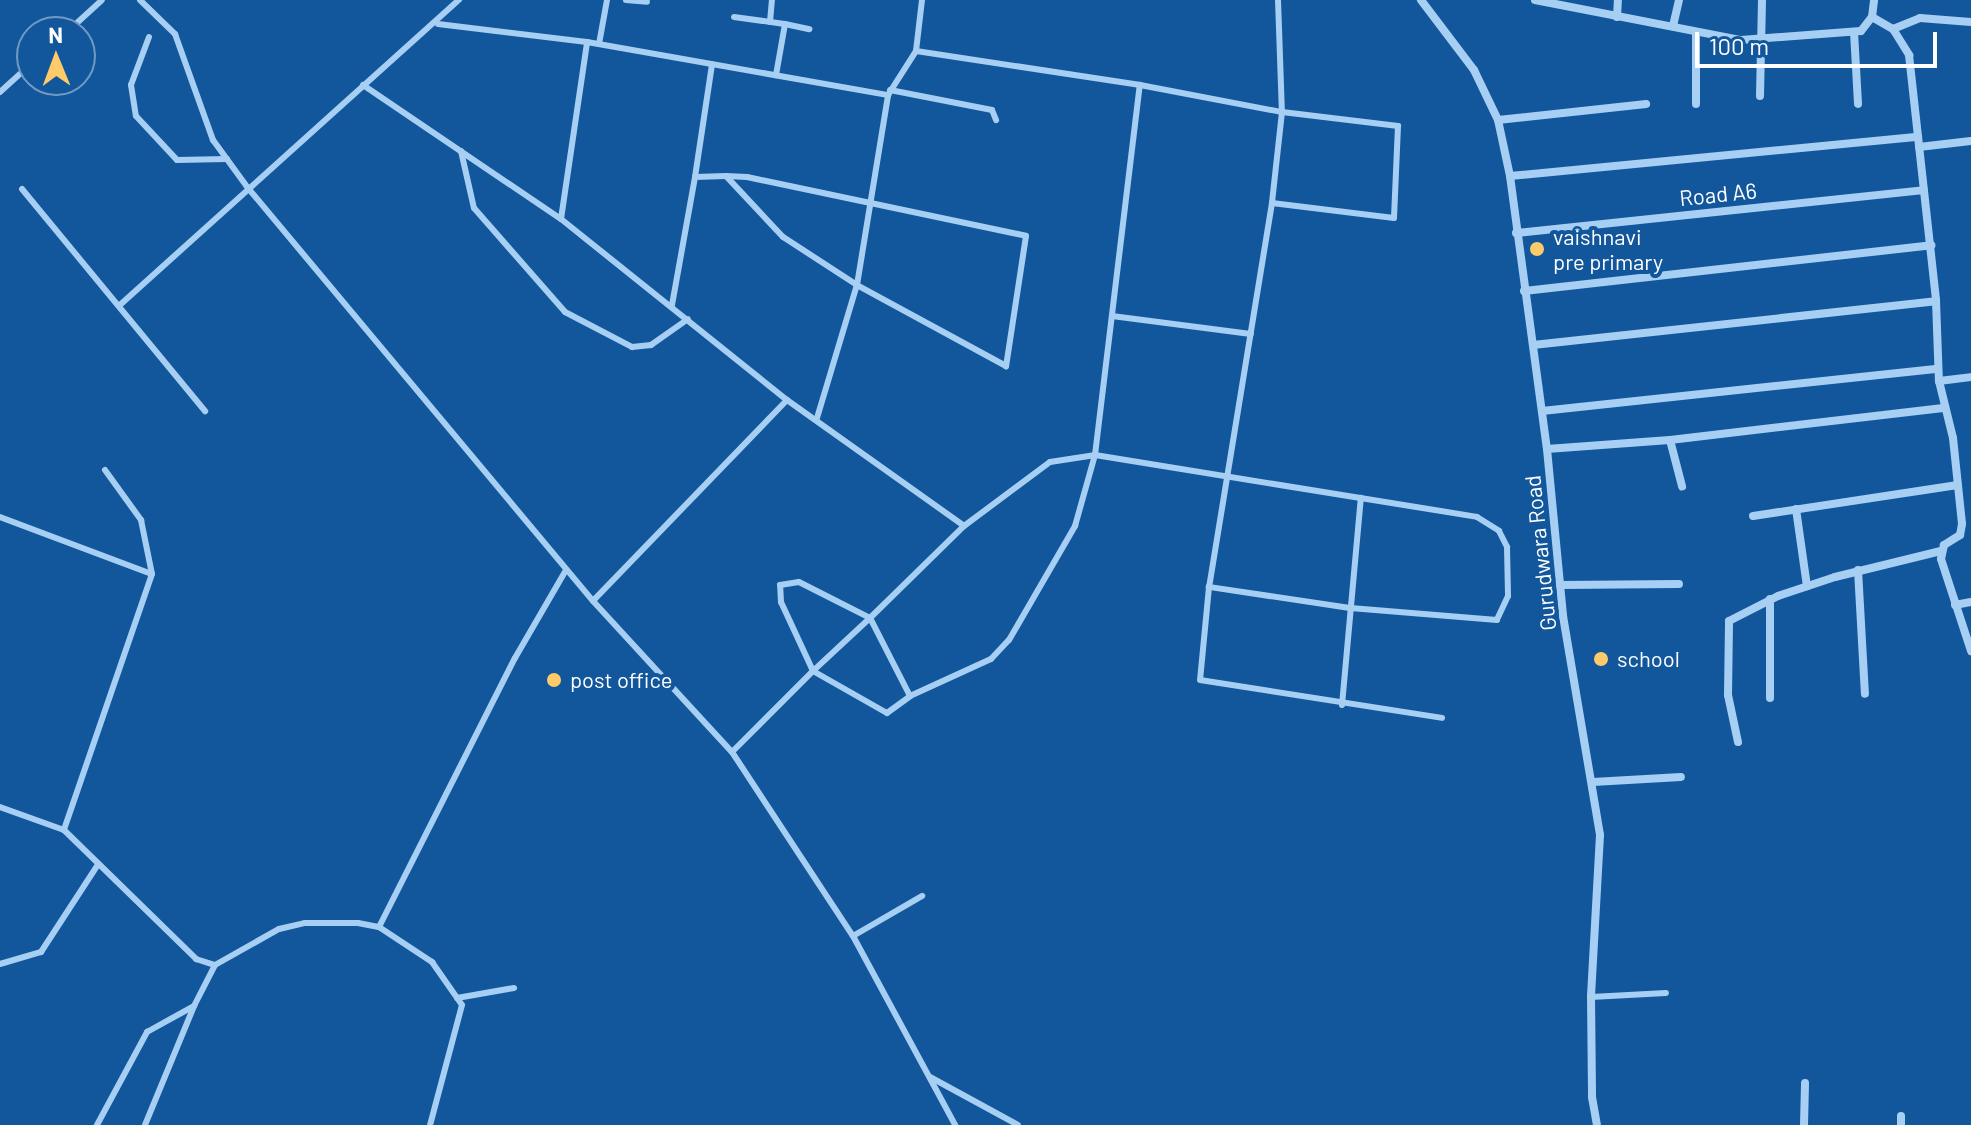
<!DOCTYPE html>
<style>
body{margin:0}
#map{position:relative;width:1971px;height:1125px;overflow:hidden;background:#12579c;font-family:Barlow,sans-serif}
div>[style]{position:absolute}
.service>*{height:6px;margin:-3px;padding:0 3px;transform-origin:3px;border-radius:3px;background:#a7cff4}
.minor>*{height:8px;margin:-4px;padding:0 4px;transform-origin:4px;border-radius:4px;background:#a7cff4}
.dots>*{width:22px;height:22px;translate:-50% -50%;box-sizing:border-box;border:4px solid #12579c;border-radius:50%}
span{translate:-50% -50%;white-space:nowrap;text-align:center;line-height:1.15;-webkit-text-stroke:8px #12579c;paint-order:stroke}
.street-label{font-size:22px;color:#fff}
.poi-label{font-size:22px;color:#fff}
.left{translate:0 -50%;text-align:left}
.north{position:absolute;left:16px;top:16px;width:80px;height:80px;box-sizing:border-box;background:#12579c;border:2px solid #719ac4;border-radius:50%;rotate:359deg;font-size:22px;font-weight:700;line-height:32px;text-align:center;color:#fff}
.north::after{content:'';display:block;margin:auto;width:28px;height:36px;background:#ffca6a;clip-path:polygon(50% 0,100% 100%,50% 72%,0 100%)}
.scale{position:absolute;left:1695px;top:32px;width:242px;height:36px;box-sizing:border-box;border:4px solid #fff;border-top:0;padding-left:10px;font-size:24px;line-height:28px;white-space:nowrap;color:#fff;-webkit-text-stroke:6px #12579c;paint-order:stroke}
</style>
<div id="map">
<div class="service">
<i style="left:140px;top:0;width:49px;rotate:44.2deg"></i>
<i style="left:175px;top:34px;width:113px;rotate:70.3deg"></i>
<i style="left:213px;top:140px;width:59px;rotate:53.9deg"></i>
<i style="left:248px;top:188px;width:538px;rotate:50.13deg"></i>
<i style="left:593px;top:601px;width:205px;rotate:47.4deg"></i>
<i style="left:732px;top:752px;width:220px;rotate:56.7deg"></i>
<i style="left:853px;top:936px;width:215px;rotate:61.6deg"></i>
<i style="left:626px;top:0;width:21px;rotate:5deg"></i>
<i style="left:922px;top:0;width:51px;rotate:96.7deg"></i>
<i style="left:916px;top:51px;width:227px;rotate:8.6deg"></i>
<i style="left:1278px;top:0;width:112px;rotate:88deg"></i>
<i style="left:1282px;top:112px;width:92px;rotate:96.3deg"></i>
<i style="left:1272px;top:203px;width:389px;rotate:99.3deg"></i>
<i style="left:1209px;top:587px;width:93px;rotate:95.5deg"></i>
<i style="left:1200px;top:680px;width:245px;rotate:8.9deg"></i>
<i style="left:734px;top:17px;width:51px;rotate:7.8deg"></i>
<i style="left:785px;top:24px;width:52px;rotate:100deg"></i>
<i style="left:770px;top:22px;width:22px;rotate:-85deg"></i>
<i style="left:438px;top:24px;width:150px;rotate:6.9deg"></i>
<i style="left:587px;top:42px;width:306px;rotate:10deg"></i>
<i style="left:888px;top:95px;width:52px;rotate:-57.5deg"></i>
<i style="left:785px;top:24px;width:25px;rotate:12deg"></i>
<i style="left:67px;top:32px;width:47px;rotate:-42.4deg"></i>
<i style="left:149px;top:37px;width:51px;rotate:110.6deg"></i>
<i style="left:131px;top:85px;width:31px;rotate:81deg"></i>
<i style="left:136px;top:116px;width:60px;rotate:47deg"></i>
<i style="left:177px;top:160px;width:50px;rotate:-1.1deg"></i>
<i style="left:599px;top:44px;width:45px;rotate:-79.7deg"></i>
<i style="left:363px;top:85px;width:239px;rotate:34.1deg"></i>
<i style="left:561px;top:219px;width:290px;rotate:38.7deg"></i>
<i style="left:787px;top:400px;width:279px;rotate:134deg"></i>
<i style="left:890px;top:90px;width:104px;rotate:11.1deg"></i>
<i style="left:992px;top:110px;width:11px;rotate:68deg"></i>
<i style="left:0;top:92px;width:43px;rotate:-42.2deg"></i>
<i style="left:461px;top:151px;width:58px;rotate:77.2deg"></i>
<i style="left:474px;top:208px;width:138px;rotate:48.8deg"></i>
<i style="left:565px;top:312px;width:76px;rotate:27.6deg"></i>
<i style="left:632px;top:347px;width:19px;rotate:-6deg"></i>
<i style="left:651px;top:345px;width:45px;rotate:-35.1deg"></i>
<i style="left:695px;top:177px;width:114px;rotate:-81.4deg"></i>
<i style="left:22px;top:189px;width:288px;rotate:50.5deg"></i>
<i style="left:561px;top:219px;width:179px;rotate:-81.6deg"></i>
<i style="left:121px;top:304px;width:455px;rotate:-42deg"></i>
<i style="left:672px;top:305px;width:130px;rotate:-79.8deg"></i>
<i style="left:695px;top:177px;width:31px;rotate:-2deg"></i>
<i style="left:726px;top:176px;width:21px;rotate:3deg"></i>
<i style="left:747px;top:177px;width:285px;rotate:11.9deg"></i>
<i style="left:1026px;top:236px;width:132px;rotate:98.7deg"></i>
<i style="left:1006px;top:366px;width:170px;rotate:-151.5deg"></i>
<i style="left:857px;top:285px;width:88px;rotate:-147deg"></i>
<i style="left:783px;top:237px;width:83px;rotate:-133.1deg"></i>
<i style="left:1112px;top:316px;width:140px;rotate:7.4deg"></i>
<i style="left:787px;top:400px;width:217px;rotate:35.4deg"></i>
<i style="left:964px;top:526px;width:107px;rotate:-36.7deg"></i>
<i style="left:1050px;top:462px;width:46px;rotate:-8.8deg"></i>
<i style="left:1095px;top:455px;width:387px;rotate:9.2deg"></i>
<i style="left:1477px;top:517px;width:26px;rotate:32deg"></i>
<i style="left:1499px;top:531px;width:18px;rotate:63deg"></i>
<i style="left:1507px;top:547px;width:49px;rotate:88.8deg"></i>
<i style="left:1508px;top:596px;width:26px;rotate:115deg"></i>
<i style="left:1497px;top:620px;width:147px;rotate:-175.3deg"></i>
<i style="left:1350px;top:608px;width:143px;rotate:-171.5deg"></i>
<i style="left:817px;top:418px;width:139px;rotate:-73.3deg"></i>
<i style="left:857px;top:285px;width:193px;rotate:-80.7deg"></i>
<i style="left:105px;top:470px;width:62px;rotate:54.2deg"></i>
<i style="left:141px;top:520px;width:55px;rotate:78.5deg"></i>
<i style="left:0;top:517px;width:162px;rotate:20.6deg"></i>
<i style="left:152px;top:574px;width:271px;rotate:109deg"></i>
<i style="left:64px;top:830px;width:185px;rotate:44.3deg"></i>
<i style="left:196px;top:959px;width:20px;rotate:18deg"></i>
<i style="left:910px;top:696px;width:88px;rotate:-117.1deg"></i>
<i style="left:870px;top:618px;width:78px;rotate:137.1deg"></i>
<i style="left:813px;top:671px;width:76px;rotate:-114.9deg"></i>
<i style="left:781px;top:602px;width:17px;rotate:-93deg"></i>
<i style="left:780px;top:585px;width:19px;rotate:-9deg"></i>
<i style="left:799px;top:582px;width:80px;rotate:26.9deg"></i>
<i style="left:870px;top:618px;width:132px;rotate:-44.4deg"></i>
<i style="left:1342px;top:705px;width:208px;rotate:-84.8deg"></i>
<i style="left:732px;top:752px;width:115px;rotate:-45deg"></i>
<i style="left:813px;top:671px;width:85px;rotate:29.6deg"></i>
<i style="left:887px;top:713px;width:29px;rotate:-36deg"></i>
<i style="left:910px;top:696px;width:89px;rotate:-24.6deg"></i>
<i style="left:991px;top:659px;width:26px;rotate:-47deg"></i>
<i style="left:1009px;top:640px;width:132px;rotate:-59.9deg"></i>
<i style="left:1075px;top:526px;width:74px;rotate:-74.3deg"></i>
<i style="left:1095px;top:455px;width:373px;rotate:-83.1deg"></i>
<i style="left:1140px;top:85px;width:145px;rotate:10.8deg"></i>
<i style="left:1282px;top:112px;width:117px;rotate:6.9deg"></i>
<i style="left:1398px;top:126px;width:92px;rotate:92.5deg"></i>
<i style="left:1394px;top:218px;width:123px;rotate:-173deg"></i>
<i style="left:0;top:807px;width:68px;rotate:19.8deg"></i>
<i style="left:379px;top:927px;width:301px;rotate:-63.2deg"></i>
<i style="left:515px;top:658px;width:102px;rotate:-59.9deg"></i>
<i style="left:853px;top:936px;width:80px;rotate:-30.1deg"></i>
<i style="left:0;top:964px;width:43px;rotate:-16.3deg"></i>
<i style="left:41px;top:952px;width:103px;rotate:-56.9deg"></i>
<i style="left:1591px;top:997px;width:75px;rotate:-3.1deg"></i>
<i style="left:457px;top:998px;width:58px;rotate:-10deg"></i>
<i style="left:930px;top:1077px;width:100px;rotate:28.6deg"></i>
<i style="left:97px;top:1125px;width:106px;rotate:-61.7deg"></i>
<i style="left:147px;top:1032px;width:54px;rotate:-29deg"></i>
<i style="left:194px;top:1006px;width:46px;rotate:-62.9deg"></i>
<i style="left:215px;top:965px;width:73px;rotate:-29.4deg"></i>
<i style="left:279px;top:929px;width:27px;rotate:-13deg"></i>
<i style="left:305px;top:923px;width:53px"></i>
<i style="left:358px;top:923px;width:21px;rotate:11deg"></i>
<i style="left:379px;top:927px;width:64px;rotate:33.4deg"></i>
<i style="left:432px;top:962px;width:52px;rotate:55.1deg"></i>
<i style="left:462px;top:1005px;width:124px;rotate:104.9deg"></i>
<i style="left:145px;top:1125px;width:129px;rotate:-67.6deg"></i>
</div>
<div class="minor">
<i style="left:1421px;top:0;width:88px;rotate:52.9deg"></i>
<i style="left:1474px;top:70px;width:55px;rotate:64.4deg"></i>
<i style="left:1498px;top:120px;width:57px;rotate:77.9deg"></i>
<i style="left:1510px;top:176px;width:275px;rotate:82.3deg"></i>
<i style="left:1547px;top:449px;width:168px;rotate:84.5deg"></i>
<i style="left:1563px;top:616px;width:222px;rotate:80.4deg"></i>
<i style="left:1600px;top:835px;width:162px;rotate:93.2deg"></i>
<i style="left:1591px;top:997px;width:100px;rotate:89.4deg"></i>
<i style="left:1592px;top:1097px;width:28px;rotate:80deg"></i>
<i style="left:1535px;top:0;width:210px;rotate:11deg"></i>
<i style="left:1741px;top:40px;width:120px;rotate:-4.3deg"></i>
<i style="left:1861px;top:31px;width:18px;rotate:-52deg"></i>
<i style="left:1872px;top:17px;width:17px;rotate:-83deg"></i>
<i style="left:1617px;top:17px;width:17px;rotate:-87deg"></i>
<i style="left:1872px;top:17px;width:24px;rotate:30deg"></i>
<i style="left:1893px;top:29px;width:31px;rotate:58deg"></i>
<i style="left:1909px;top:55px;width:247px;rotate:83.7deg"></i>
<i style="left:1936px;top:301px;width:80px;rotate:87.9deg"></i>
<i style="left:1939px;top:381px;width:59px;rotate:76.2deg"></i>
<i style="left:1953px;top:438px;width:86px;rotate:84deg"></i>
<i style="left:1962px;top:524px;width:11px;rotate:100deg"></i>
<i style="left:1960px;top:535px;width:19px;rotate:148deg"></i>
<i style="left:1944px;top:545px;width:14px;rotate:102deg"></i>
<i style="left:1941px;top:559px;width:97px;rotate:71.9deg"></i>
<i style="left:1673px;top:26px;width:27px;rotate:-77deg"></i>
<i style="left:1893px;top:29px;width:29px;rotate:-22deg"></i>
<i style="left:1920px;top:18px;width:51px;rotate:4.5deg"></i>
<i style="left:1854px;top:32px;width:72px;rotate:86.8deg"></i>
<i style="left:1696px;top:35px;width:69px;rotate:90deg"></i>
<i style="left:1760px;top:96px;width:96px;rotate:-88.8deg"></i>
<i style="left:1498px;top:120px;width:149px;rotate:-6.2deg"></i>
<i style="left:1919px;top:147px;width:52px;rotate:-6.6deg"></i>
<i style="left:1510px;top:176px;width:410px;rotate:-5.5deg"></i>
<i style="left:1516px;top:233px;width:410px;rotate:-6deg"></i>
<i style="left:1524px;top:291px;width:410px;rotate:-6.4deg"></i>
<i style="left:1533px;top:345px;width:405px;rotate:-6.2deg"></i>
<i style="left:1939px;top:381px;width:32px;rotate:-7deg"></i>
<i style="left:1542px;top:411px;width:398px;rotate:-6.1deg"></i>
<i style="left:1670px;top:440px;width:48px;rotate:75.4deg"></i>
<i style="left:1547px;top:449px;width:123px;rotate:-4.2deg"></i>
<i style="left:1670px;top:440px;width:275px;rotate:-6.7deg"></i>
<i style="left:1796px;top:509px;width:78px;rotate:81.9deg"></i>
<i style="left:1753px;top:516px;width:207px;rotate:-8.6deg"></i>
<i style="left:1858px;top:570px;width:124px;rotate:86.8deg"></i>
<i style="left:1560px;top:585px;width:119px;rotate:-0.5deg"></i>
<i style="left:1955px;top:605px;width:16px;rotate:-11deg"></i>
<i style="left:1770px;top:698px;width:99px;rotate:-90deg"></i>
<i style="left:1738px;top:742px;width:48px;rotate:-102deg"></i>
<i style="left:1728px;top:695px;width:74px;rotate:-89.2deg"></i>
<i style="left:1729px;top:621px;width:55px;rotate:-27deg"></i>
<i style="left:1778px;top:596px;width:60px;rotate:-18.4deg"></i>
<i style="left:1835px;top:577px;width:109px;rotate:-13.8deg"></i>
<i style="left:1593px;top:782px;width:88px;rotate:-3.3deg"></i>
<i style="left:1804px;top:1125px;width:42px;rotate:-88.6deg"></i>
<i style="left:1901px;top:1125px;width:9px;rotate:-90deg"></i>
</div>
<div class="dots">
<i style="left:1537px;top:249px;background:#ffca6a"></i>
<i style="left:1601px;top:659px;background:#ffca6a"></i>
<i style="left:554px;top:680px;background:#ffca6a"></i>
</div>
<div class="street-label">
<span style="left:1718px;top:194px;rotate:-6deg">Road A6</span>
<span style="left:1540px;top:553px;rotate:-96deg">Gurudwara Road</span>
</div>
<div class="poi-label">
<span class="left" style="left:1553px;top:249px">vaishnavi<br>pre primary</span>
<span class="left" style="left:1617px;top:659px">school</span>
<span class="left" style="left:570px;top:680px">post office</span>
</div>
<div class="north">N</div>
<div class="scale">100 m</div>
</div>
